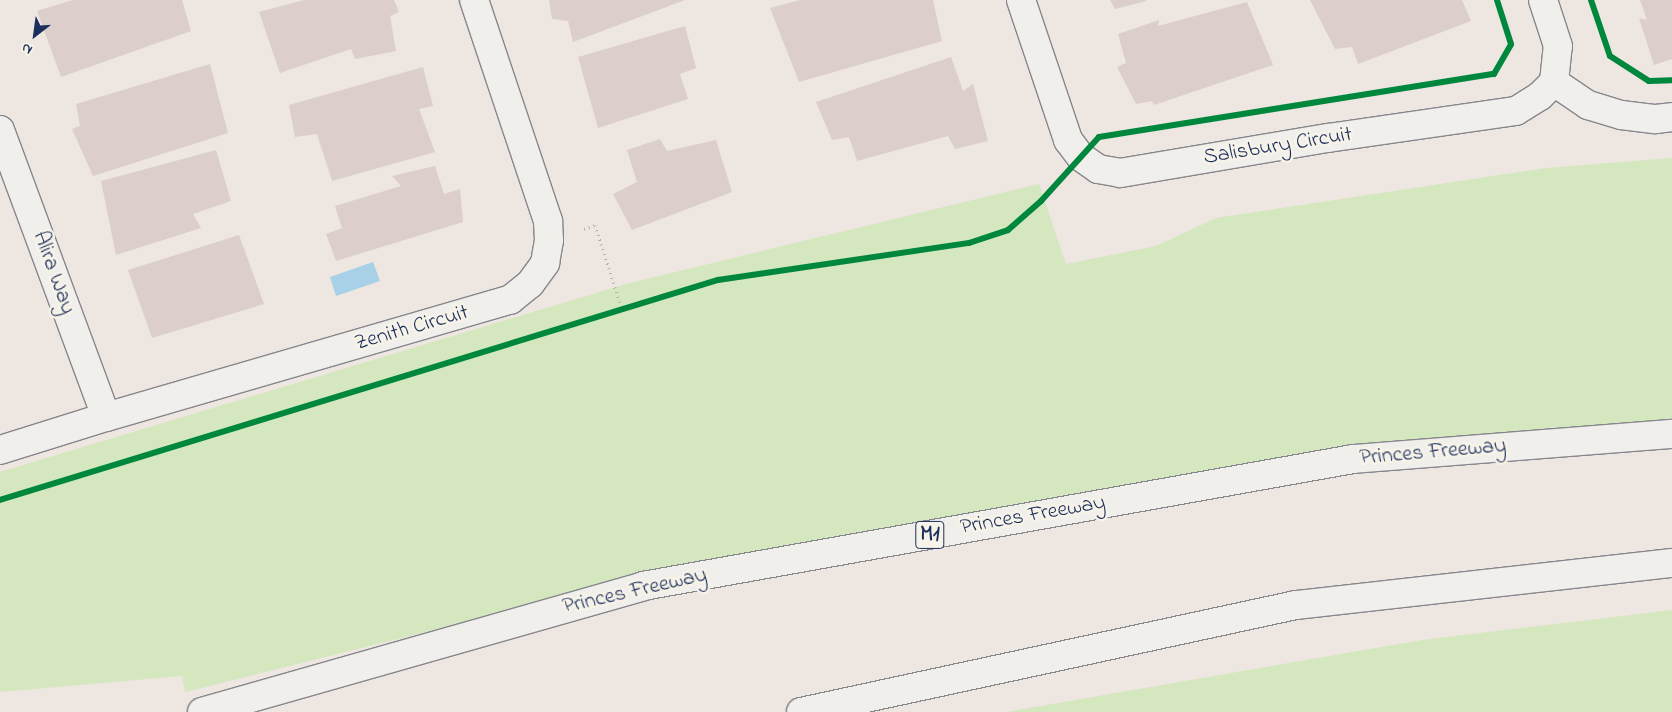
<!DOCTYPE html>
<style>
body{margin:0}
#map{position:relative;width:1672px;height:712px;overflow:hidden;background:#eee6e1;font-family:"Indie Flower",sans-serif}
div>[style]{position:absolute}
.green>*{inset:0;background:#d5e7be}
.water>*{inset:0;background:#a8d0e7}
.building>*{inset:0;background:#dbcecb}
.path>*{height:3px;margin-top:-1.5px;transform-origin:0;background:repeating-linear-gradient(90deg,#b0b0b3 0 1px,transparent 0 5px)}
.roads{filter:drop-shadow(1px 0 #86868d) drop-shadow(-1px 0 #86868d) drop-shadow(0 1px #86868d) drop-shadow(0 -1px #86868d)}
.minor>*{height:28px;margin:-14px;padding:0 14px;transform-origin:14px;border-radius:14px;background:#f1efeb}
.motorway>*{height:28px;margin:-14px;padding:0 14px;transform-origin:14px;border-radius:14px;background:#f1efeb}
.cycleway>*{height:6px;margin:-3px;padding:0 3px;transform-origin:3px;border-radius:3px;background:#00873e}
span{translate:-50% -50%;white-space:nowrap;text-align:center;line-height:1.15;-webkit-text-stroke:5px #f7f3e8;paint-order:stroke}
.shield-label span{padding:1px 4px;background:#f7f3e8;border:1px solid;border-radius:4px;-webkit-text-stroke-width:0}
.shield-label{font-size:21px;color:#1b2f5e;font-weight:700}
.street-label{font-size:22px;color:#1b2f5e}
.north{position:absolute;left:10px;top:10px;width:50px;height:50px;-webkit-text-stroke:4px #f7f3e8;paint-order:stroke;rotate:210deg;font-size:14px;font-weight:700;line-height:20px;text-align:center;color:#1b2f5e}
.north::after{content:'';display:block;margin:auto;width:18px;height:22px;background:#1b2f5e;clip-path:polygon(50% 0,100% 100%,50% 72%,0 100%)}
</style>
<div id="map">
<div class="green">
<i style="clip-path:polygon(1672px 158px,1672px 418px,1202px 474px,687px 567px,185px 692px,182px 676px,0 692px,0 472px,626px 284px,1039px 184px,1066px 264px,1156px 246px,1216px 218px,1546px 168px)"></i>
<i style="clip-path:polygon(1672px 610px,1672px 712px,1006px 712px,1422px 640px)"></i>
</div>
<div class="water">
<i style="clip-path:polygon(373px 262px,380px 281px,336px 296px,330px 277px)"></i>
</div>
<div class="building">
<i style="clip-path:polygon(73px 0,182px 0,191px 31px,61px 77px,37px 11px)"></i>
<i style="clip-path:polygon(304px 0,394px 0,399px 12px,390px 16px,396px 51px,355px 59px,351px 49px,280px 73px,259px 12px)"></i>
<i style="clip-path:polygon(549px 0,685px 0,573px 42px,568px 21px,552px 19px)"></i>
<i style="clip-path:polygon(800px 0,933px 0,942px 41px,799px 82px,770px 8px)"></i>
<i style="clip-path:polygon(1110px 0,1146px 0,1146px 1px,1115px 9px)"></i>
<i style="clip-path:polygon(1310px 0,1462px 0,1471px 21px,1358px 64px,1352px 47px,1335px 49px)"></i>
<i style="clip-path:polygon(1640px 0,1672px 0,1672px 59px,1654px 65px,1639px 18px,1647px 20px)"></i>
<i style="clip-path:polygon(1247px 2px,1273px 65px,1154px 105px,1152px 101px,1136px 104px,1117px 67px,1126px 63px,1118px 34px,1159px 20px,1158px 26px)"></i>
<i style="clip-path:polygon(685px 26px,696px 68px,680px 74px,688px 99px,598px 128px,578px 57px)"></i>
<i style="clip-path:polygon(951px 57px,963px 91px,973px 84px,988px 141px,955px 149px,948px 136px,857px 161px,849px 137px,832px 140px,816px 102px)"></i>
<i style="clip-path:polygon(210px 64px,228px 133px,93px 176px,72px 129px,80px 126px,76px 104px)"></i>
<i style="clip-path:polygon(423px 67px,433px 106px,419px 109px,435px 152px,332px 181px,317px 134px,295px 137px,289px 105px)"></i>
<i style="clip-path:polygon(660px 139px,667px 151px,716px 140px,732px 192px,632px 230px,613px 194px,637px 182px,627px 150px)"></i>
<i style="clip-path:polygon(216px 150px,231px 201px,193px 214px,201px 228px,116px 255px,101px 181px)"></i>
<i style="clip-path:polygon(435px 166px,444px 194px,460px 189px,463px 222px,336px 261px,326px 234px,342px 228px,335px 206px,401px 186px,392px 176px)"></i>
<i style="clip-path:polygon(239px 235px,264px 304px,152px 338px,128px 270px)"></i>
</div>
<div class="path">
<i style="left:584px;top:229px;width:12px;rotate:-20deg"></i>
<i style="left:595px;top:225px;width:88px;rotate:72.2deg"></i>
</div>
<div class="roads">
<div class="minor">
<i style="left:1021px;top:0;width:148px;rotate:71.4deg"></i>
<i style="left:1068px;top:140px;width:21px;rotate:53deg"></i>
<i style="left:1081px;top:157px;width:21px;rotate:35deg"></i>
<i style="left:1098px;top:169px;width:22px;rotate:10deg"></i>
<i style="left:1120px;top:173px;width:211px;rotate:-9.6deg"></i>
<i style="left:1328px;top:138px;width:190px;rotate:-8.2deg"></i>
<i style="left:1516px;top:111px;width:28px;rotate:-32deg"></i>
<i style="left:1540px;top:96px;width:20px;rotate:-45deg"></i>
<i style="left:1554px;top:82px;width:36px;rotate:-84deg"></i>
<i style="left:1558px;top:46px;width:48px;rotate:-108.1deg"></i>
<i style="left:1554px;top:82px;width:41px;rotate:34.1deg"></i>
<i style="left:1588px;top:105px;width:34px;rotate:17deg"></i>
<i style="left:1621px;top:115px;width:35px;rotate:7deg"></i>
<i style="left:1656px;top:119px;width:16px;rotate:-7deg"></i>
<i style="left:0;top:130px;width:306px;rotate:69.7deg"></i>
<i style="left:0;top:450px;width:111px;rotate:-17.3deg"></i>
<i style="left:106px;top:417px;width:421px;rotate:-16.2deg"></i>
<i style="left:510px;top:300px;width:26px;rotate:-39deg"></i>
<i style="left:530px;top:284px;width:26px;rotate:-54deg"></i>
<i style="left:545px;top:263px;width:23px;rotate:-80deg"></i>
<i style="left:549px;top:240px;width:19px;rotate:-93deg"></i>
<i style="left:548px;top:221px;width:233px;rotate:-108.5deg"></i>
</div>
<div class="motorway">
<i style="left:202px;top:712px;width:459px;rotate:-15.9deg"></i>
<i style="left:643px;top:586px;width:721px;rotate:-10.14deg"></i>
<i style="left:1353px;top:459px;width:320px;rotate:-4.5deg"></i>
<i style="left:801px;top:712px;width:506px;rotate:-12.2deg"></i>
<i style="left:1296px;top:605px;width:378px;rotate:-6.4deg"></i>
</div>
</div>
<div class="cycleway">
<i style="left:1591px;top:0;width:59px;rotate:71.3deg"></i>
<i style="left:1610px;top:56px;width:46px;rotate:32.7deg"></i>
<i style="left:1649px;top:81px;width:23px;rotate:-2deg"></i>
<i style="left:0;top:500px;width:751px;rotate:-17.04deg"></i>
<i style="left:718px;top:280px;width:254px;rotate:-8.4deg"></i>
<i style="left:969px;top:243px;width:41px;rotate:-18.4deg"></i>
<i style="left:1008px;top:230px;width:44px;rotate:-41.3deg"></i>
<i style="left:1041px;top:201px;width:86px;rotate:-47.8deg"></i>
<i style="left:1099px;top:137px;width:400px;rotate:-9.1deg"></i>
<i style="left:1494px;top:74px;width:34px;rotate:-60deg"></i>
<i style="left:1511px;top:44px;width:46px;rotate:-107.7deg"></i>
</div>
<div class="shield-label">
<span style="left:930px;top:535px">M1</span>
</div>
<div class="street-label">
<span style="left:1278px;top:147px;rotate:-9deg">Salisbury Circuit</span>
<span style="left:53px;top:273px;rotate:70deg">Alira Way</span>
<span style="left:412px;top:329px;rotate:-16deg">Zenith Circuit</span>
<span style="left:1433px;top:453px;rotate:-5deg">Princes Freeway</span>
<span style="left:1033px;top:516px;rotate:-10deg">Princes Freeway</span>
<span style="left:635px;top:592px;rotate:-13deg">Princes Freeway</span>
</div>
<div class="north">N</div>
</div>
